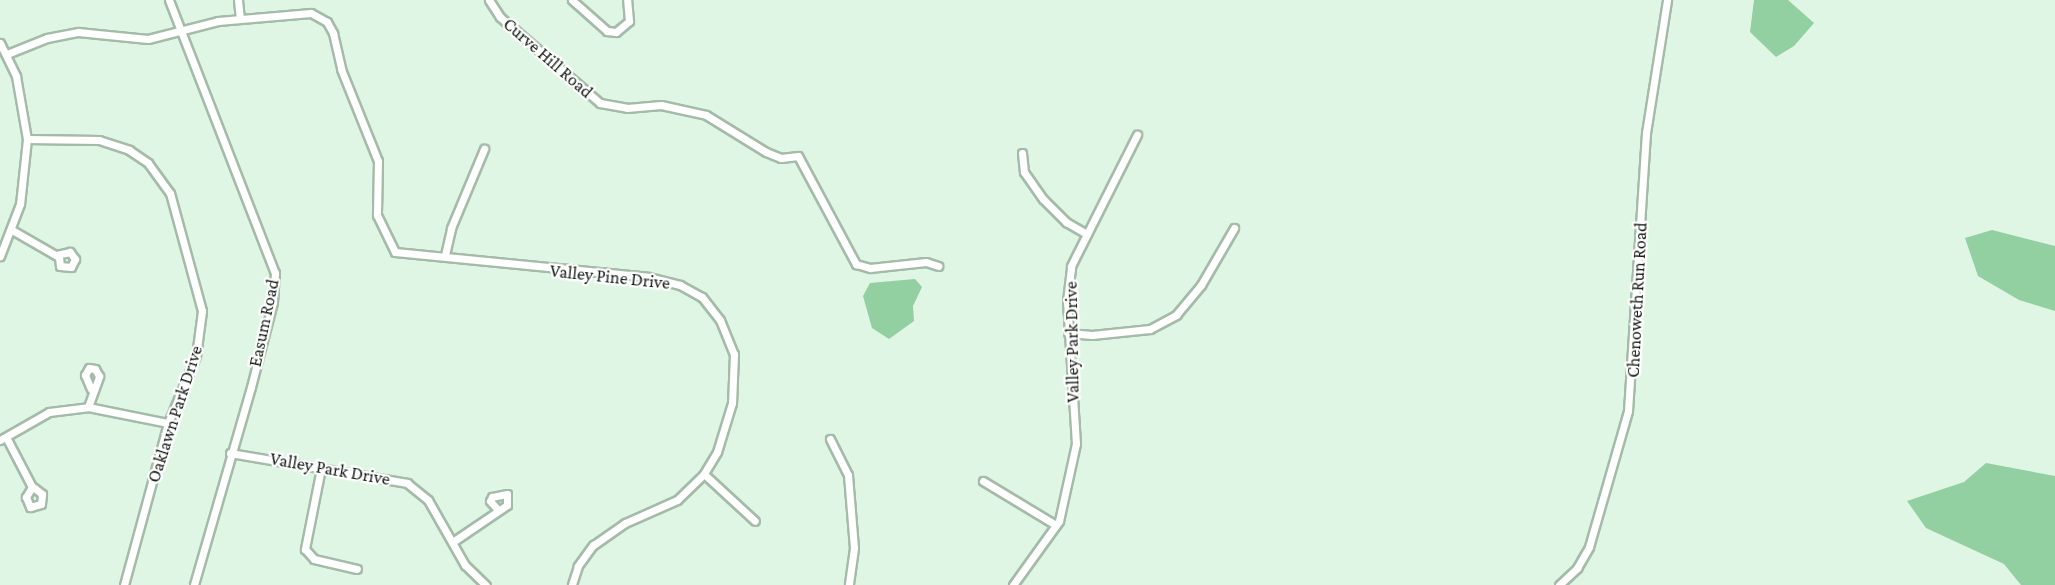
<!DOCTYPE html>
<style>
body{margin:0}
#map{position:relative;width:2055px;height:585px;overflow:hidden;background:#dff6e4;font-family:"Crimson Pro",serif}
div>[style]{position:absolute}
.water>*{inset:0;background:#92cfa1}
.roads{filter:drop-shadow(2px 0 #a5bba9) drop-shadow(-2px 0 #a5bba9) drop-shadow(0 2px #a5bba9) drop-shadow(0 -2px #a5bba9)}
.street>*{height:7px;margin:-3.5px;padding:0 3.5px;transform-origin:3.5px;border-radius:3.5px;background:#fff}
span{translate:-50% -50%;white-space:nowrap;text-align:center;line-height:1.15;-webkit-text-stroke:4.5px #fff;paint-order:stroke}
.street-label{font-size:18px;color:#121a14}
</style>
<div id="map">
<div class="water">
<i style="clip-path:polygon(1754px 0,1788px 0,1814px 23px,1794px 46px,1776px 57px,1750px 32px)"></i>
<i style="clip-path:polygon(1992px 230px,2055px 246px,2055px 311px,2019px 300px,1978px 276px,1965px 238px)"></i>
<i style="clip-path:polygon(915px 279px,922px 287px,913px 306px,914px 321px,889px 339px,872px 328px,863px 296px,870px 283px)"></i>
<i style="clip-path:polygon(1986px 463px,2055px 476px,2055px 585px,2021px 585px,2004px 564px,1926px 528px,1907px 501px,1964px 482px)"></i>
</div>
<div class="roads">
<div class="street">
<i style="left:169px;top:0;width:293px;rotate:68.8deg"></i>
<i style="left:275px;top:273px;width:29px;rotate:94deg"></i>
<i style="left:273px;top:302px;width:88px;rotate:104.5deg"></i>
<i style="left:251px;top:387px;width:206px;rotate:106.1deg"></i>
<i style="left:238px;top:0;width:18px;rotate:84deg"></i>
<i style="left:489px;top:0;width:20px;rotate:57deg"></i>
<i style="left:500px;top:17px;width:132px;rotate:40.7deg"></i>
<i style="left:600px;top:103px;width:27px;rotate:10deg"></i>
<i style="left:627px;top:108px;width:34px;rotate:-5deg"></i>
<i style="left:661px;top:105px;width:46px;rotate:12.5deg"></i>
<i style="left:706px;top:115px;width:70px;rotate:31.7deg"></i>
<i style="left:766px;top:152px;width:16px;rotate:22deg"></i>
<i style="left:781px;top:158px;width:17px;rotate:-7deg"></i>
<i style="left:798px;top:156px;width:123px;rotate:61.8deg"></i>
<i style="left:856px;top:264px;width:15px;rotate:16deg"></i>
<i style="left:870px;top:268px;width:56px;rotate:-6.1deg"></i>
<i style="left:926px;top:262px;width:13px;rotate:18deg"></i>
<i style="left:572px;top:0;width:47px;rotate:41.5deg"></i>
<i style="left:607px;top:31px;width:9px;rotate:6deg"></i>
<i style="left:616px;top:32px;width:17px;rotate:-40deg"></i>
<i style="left:629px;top:21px;width:21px;rotate:-95deg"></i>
<i style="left:0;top:43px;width:37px;rotate:64deg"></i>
<i style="left:16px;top:76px;width:64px;rotate:80.1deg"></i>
<i style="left:27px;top:139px;width:65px;rotate:96.1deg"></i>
<i style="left:20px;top:204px;width:56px;rotate:111deg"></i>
<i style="left:7px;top:54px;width:43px;rotate:-21.8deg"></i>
<i style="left:47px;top:38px;width:32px;rotate:-11deg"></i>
<i style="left:78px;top:32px;width:70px;rotate:5.7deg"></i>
<i style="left:148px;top:39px;width:72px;rotate:-14.4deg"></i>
<i style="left:218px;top:21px;width:93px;rotate:-4.9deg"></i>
<i style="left:311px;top:13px;width:18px;rotate:29deg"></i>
<i style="left:327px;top:22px;width:13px;rotate:61deg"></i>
<i style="left:333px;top:33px;width:37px;rotate:77deg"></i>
<i style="left:341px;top:69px;width:99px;rotate:68.1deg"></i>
<i style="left:378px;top:161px;width:54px;rotate:91.1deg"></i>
<i style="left:377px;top:215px;width:41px;rotate:64.1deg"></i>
<i style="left:395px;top:252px;width:254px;rotate:5.6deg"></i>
<i style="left:648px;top:277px;width:33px;rotate:14deg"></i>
<i style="left:680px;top:285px;width:25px;rotate:29deg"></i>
<i style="left:702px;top:297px;width:29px;rotate:52deg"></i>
<i style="left:720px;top:320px;width:37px;rotate:68deg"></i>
<i style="left:734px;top:354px;width:49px;rotate:92.3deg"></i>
<i style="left:732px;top:403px;width:51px;rotate:107deg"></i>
<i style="left:717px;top:452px;width:26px;rotate:121deg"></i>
<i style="left:704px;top:474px;width:37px;rotate:136deg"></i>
<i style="left:677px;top:500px;width:57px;rotate:156.1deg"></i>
<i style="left:625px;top:523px;width:39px;rotate:145deg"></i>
<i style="left:593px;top:545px;width:26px;rotate:126deg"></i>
<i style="left:578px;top:566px;width:20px;rotate:108deg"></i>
<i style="left:27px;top:139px;width:72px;rotate:0.8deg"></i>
<i style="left:99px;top:140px;width:32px;rotate:18deg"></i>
<i style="left:129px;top:150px;width:23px;rotate:34deg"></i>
<i style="left:148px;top:163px;width:37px;rotate:54deg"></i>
<i style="left:170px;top:193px;width:122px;rotate:74.8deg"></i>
<i style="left:202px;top:311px;width:45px;rotate:97.6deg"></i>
<i style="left:196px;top:356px;width:73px;rotate:112.7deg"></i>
<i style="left:168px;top:423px;width:168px;rotate:105.2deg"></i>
<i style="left:1022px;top:153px;width:19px;rotate:84deg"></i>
<i style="left:1024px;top:172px;width:33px;rotate:55deg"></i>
<i style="left:1043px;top:199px;width:33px;rotate:45deg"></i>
<i style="left:1066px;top:222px;width:24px;rotate:30deg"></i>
<i style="left:12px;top:230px;width:54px;rotate:29.9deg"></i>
<i style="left:59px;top:257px;width:9px;rotate:84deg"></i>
<i style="left:60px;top:266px;width:11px;rotate:5deg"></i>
<i style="left:71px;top:267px;width:9px;rotate:-63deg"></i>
<i style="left:75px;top:259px;width:9px;rotate:-126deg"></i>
<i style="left:70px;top:252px;width:14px;rotate:168deg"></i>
<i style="left:445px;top:255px;width:28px;rotate:-77deg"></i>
<i style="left:451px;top:228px;width:86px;rotate:-67.3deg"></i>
<i style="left:1068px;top:333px;width:24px;rotate:5deg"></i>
<i style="left:1092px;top:335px;width:58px;rotate:-5.9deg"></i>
<i style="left:1150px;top:329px;width:30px;rotate:-28deg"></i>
<i style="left:1176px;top:315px;width:39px;rotate:-50deg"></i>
<i style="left:1201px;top:285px;width:66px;rotate:-59.9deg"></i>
<i style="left:88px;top:407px;width:33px;rotate:-70deg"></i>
<i style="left:99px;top:376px;width:8px;rotate:-120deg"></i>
<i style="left:95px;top:369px;width:6px;rotate:-171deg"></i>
<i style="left:89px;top:368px;width:8px;rotate:120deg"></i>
<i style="left:85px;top:375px;width:15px;rotate:67deg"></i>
<i style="left:6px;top:437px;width:56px;rotate:62.5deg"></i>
<i style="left:32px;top:487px;width:12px;rotate:121deg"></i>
<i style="left:26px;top:497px;width:11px;rotate:68deg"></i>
<i style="left:30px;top:507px;width:11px;rotate:-15deg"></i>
<i style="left:41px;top:504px;width:10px;rotate:-84deg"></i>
<i style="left:42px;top:494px;width:11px;rotate:-142deg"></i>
<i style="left:830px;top:439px;width:40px;rotate:63.4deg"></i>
<i style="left:848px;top:475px;width:73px;rotate:85.3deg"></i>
<i style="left:854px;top:548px;width:37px;rotate:98deg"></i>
<i style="left:0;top:440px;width:56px;rotate:-29.7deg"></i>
<i style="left:49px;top:412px;width:39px;rotate:-7deg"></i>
<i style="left:88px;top:407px;width:82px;rotate:11.3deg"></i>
<i style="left:230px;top:453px;width:180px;rotate:9.6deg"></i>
<i style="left:407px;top:483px;width:27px;rotate:39deg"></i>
<i style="left:428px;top:500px;width:75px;rotate:60.4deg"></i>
<i style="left:465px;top:565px;width:29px;rotate:44deg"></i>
<i style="left:321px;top:468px;width:83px;rotate:101.2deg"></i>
<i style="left:305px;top:549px;width:13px;rotate:48deg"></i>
<i style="left:314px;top:559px;width:44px;rotate:13.1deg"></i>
<i style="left:704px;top:474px;width:69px;rotate:42.7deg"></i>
<i style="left:983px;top:481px;width:85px;rotate:31.1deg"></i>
<i style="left:454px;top:541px;width:64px;rotate:-34.2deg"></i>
<i style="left:507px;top:505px;width:11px;rotate:-90deg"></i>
<i style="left:507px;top:494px;width:15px;rotate:169deg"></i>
<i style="left:492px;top:497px;width:4px;rotate:117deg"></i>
<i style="left:490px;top:501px;width:12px;rotate:48deg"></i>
<i style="left:1013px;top:585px;width:79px;rotate:-54.3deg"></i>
<i style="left:1059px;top:521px;width:79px;rotate:-77.6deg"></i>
<i style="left:1076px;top:444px;width:143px;rotate:-93.6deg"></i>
<i style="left:1067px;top:301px;width:35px;rotate:-83deg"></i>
<i style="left:1071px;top:266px;width:147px;rotate:-63.3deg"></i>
<i style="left:1559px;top:585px;width:25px;rotate:-43deg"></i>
<i style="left:1577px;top:568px;width:24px;rotate:-60deg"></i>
<i style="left:1589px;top:547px;width:141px;rotate:-74deg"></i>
<i style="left:1628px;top:411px;width:279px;rotate:-86.3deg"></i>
<i style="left:1646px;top:133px;width:135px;rotate:-81deg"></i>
</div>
</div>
<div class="street-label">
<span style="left:548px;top:58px;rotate:41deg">Curve Hill Road</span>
<span style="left:610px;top:277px;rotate:6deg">Valley Pine Drive</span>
<span style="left:1637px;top:300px;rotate:-87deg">Chenoweth Run Road</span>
<span style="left:264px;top:323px;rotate:-78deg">Easum Road</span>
<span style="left:1072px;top:342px;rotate:-91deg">Valley Park Drive</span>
<span style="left:175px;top:414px;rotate:-72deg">Oaklawn Park Drive</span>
<span style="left:330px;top:469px;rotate:10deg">Valley Park Drive</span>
</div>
</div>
